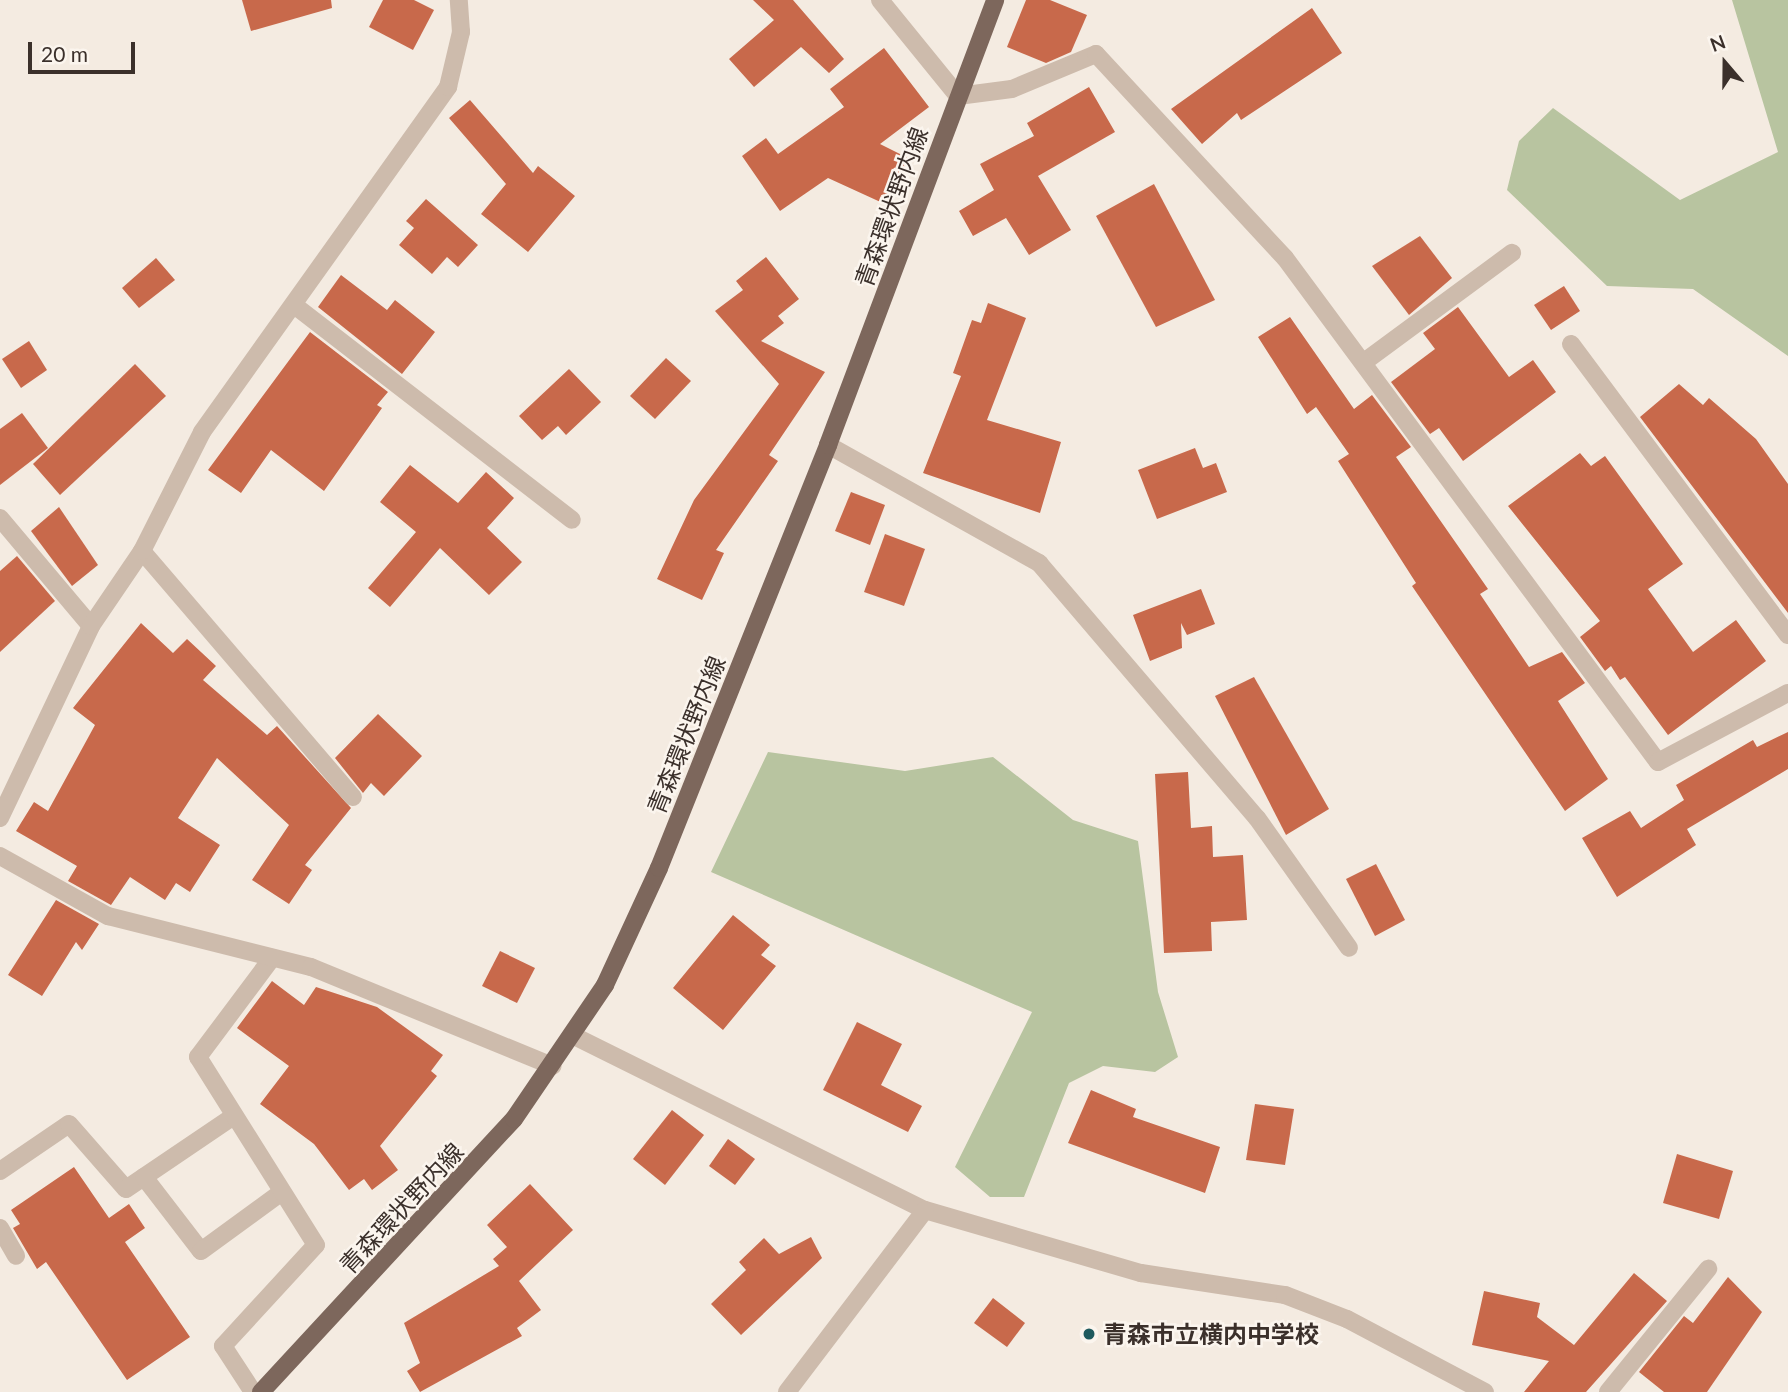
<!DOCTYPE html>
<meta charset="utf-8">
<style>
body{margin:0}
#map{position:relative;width:1788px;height:1392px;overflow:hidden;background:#f4ebe1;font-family:Lato,"Noto Sans JP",sans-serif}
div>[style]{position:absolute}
.green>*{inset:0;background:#b8c4a0}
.building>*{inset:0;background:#c8694b}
.lane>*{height:18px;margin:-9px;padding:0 9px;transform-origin:9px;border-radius:9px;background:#cdbbac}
.street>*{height:18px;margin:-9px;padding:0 9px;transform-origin:9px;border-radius:9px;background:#cdbbac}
.primary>*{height:18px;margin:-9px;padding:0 9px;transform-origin:9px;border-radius:9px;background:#7d675c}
.dots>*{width:19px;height:19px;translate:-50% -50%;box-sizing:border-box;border:4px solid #fbf5ee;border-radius:50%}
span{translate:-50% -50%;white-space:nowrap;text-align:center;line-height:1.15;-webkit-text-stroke:5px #fbf5ee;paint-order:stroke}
.street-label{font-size:24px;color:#3b302b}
.poi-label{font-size:24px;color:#3b302b;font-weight:700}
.left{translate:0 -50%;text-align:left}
.north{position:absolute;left:1690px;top:28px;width:70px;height:70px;-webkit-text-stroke:5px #fbf5ee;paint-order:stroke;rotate:340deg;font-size:19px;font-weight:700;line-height:28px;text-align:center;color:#3b302b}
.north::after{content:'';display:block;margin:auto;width:24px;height:32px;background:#3b302b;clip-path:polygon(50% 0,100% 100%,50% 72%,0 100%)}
.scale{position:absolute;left:28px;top:42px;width:107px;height:32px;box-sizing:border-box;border:4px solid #3b302b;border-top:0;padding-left:9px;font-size:21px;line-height:24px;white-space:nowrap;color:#3b302b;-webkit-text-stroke:5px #fbf5ee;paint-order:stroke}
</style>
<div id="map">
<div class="green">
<i style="clip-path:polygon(1732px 0,1788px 0,1788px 356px,1693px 289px,1607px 286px,1507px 190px,1519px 141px,1553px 108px,1680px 200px,1778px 152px)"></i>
<i style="clip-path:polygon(768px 752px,905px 771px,993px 757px,1073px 820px,1138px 841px,1158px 992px,1178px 1057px,1155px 1072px,1103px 1066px,1069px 1083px,1024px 1197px,990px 1197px,955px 1167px,1032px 1012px,711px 872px)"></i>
</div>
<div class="building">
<i style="clip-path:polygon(242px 0,331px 0,332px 8px,251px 31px)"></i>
<i style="clip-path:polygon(383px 0,414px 0,434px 10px,413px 50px,369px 27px)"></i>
<i style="clip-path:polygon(753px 0,793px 0,844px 59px,829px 73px,801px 47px,754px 87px,729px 59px,774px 20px)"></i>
<i style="clip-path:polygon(1026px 0,1050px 0,1087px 15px,1071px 52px,1046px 63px,1007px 47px)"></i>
<i style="clip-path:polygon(1312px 8px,1342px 53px,1241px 120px,1237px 113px,1202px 144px,1171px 109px)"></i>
<i style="clip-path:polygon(884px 48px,929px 107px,880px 144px,908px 158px,887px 205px,828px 178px,780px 211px,742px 156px,766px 138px,778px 154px,844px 107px,830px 89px)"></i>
<i style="clip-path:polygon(1089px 87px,1115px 132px,1038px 176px,1071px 230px,1029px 255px,1006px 218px,973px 236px,959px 211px,994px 190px,980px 164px,1034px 136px,1027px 123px)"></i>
<i style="clip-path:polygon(470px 100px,533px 173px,538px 166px,575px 196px,528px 252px,481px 214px,506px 184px,449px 118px)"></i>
<i style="clip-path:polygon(1154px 184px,1215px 300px,1156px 327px,1096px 216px)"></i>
<i style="clip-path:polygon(426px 199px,478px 245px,458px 267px,447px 257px,432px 274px,399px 245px,414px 228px,406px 221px)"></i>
<i style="clip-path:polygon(1420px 236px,1452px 278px,1409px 315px,1372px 266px)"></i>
<i style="clip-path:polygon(766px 257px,799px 299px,778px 316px,784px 323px,761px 341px,825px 372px,769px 455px,778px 461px,716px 550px,724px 553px,702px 600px,657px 579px,694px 500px,779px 384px,715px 311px,743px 290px,736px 281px)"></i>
<i style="clip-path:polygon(156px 258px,175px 280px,139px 308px,122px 288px)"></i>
<i style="clip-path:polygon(341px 275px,387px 310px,395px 300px,435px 332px,402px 374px,318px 307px)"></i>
<i style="clip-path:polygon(1564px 286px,1580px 311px,1551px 330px,1534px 305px)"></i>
<i style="clip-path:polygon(988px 303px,1026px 318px,987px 420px,1061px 442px,1040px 513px,923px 473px,961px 376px,953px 373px,972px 320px,981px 323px)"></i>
<i style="clip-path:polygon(1458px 307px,1509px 377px,1533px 360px,1556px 392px,1463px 461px,1439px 428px,1430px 434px,1391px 382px,1435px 349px,1423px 333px)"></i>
<i style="clip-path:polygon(1290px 317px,1354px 409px,1372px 395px,1411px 447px,1396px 457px,1488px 589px,1480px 594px,1529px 667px,1562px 652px,1585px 683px,1558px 701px,1608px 779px,1565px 811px,1412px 586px,1416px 583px,1338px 461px,1349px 454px,1316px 407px,1307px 414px,1258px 337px)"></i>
<i style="clip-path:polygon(310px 332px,388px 392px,377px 405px,382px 408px,324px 491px,271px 450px,241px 493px,208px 470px)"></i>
<i style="clip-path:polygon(29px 341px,47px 370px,21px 388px,2px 359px)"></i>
<i style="clip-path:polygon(666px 358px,691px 381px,655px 419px,630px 396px)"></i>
<i style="clip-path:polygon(135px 364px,166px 396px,60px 495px,33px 464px)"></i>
<i style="clip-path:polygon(569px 369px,601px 402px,566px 435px,558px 426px,542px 440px,519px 416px)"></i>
<i style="clip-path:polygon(1679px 384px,1703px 405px,1709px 398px,1756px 439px,1788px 484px,1788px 613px,1640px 417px)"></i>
<i style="clip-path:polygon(22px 413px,48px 448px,0 485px,0 429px)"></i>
<i style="clip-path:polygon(1195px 448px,1203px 468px,1216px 463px,1227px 492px,1157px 519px,1138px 470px)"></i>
<i style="clip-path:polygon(1580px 453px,1591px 466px,1605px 456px,1683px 564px,1648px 589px,1693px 652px,1736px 620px,1766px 661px,1668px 735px,1625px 677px,1620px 680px,1611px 666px,1605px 671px,1580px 637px,1600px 621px,1508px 506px)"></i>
<i style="clip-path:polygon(410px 465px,458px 503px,486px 472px,514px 498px,487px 528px,522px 562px,489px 595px,440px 548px,390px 607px,368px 588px,416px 532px,380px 502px)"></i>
<i style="clip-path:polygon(851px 492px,885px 505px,870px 545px,835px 531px)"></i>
<i style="clip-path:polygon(59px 507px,98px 565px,72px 586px,31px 531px)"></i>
<i style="clip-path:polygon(885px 534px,925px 549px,904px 606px,864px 592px)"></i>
<i style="clip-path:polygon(17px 556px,55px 601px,0 652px,0 571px)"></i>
<i style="clip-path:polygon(1201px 589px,1215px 624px,1187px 635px,1181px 623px,1182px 648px,1150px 661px,1133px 615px)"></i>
<i style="clip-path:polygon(141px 623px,173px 653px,187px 639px,216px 666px,203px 680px,267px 735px,277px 726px,351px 808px,305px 865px,312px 870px,289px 904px,252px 880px,289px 825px,217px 758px,178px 818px,220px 845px,190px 892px,176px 883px,165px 900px,130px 877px,111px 905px,68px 881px,77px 866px,16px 831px,34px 802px,48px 811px,95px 725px,73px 708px)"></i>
<i style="clip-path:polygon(1254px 677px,1329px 809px,1286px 835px,1215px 696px)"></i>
<i style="clip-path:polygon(378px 714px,422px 756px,384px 796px,371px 783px,363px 793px,335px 758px)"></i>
<i style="clip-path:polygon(1788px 732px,1788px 769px,1687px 829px,1696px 845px,1617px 897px,1582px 838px,1630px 811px,1641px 828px,1684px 800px,1676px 785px,1753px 740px,1757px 747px)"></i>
<i style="clip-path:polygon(1188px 772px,1191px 828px,1212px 826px,1213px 857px,1243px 855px,1247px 920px,1211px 922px,1212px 951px,1164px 953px,1155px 774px)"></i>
<i style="clip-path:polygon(1376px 864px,1405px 920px,1375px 936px,1346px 879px)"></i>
<i style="clip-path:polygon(56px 900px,99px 924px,82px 950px,76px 942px,42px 996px,8px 975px)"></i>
<i style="clip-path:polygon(733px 915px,770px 945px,761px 955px,776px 966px,723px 1030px,673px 988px)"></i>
<i style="clip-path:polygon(500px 951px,535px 968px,517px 1003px,482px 986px)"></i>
<i style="clip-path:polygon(272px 981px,304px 1005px,316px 987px,377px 1007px,443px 1055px,431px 1071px,437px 1076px,380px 1146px,398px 1170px,372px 1190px,364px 1179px,349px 1190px,314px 1144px,260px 1104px,289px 1066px,237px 1028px)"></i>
<i style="clip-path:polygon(857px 1022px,902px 1044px,881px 1085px,922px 1106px,908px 1132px,823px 1090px)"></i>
<i style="clip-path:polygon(1091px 1090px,1136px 1109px,1133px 1117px,1220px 1147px,1205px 1193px,1068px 1143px)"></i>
<i style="clip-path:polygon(1255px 1104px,1294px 1109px,1285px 1165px,1246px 1160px)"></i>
<i style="clip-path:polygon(672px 1110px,704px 1135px,665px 1185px,633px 1159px)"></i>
<i style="clip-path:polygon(728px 1139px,755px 1159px,735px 1185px,709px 1166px)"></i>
<i style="clip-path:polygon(1677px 1154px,1733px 1171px,1719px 1219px,1663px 1203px)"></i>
<i style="clip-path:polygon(74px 1167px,109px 1218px,129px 1204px,145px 1228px,125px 1242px,190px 1337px,127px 1380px,46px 1262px,37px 1269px,13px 1228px,20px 1224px,11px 1210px)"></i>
<i style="clip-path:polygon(530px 1184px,573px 1230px,519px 1281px,541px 1310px,517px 1328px,522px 1336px,420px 1392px,407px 1371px,420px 1363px,404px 1323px,499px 1266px,493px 1259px,507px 1247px,487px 1225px)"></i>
<i style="clip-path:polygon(811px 1237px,822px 1258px,741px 1335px,711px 1304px,746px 1270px,739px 1262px,764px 1238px,779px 1254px)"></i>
<i style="clip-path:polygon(1634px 1273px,1667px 1301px,1586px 1392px,1524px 1392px,1549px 1361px,1472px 1345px,1484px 1291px,1540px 1303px,1537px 1317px,1574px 1345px)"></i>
<i style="clip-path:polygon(1728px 1277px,1762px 1312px,1707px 1392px,1664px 1392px,1639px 1372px,1684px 1316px,1693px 1323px)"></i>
<i style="clip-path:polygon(993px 1298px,1025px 1323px,1007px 1347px,974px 1323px)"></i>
</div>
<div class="lane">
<i style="left:294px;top:305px;width:351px;rotate:37.7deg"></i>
<i style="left:1571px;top:344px;width:363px;rotate:53.3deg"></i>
<i style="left:1364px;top:362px;width:184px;rotate:-36.4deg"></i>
<i style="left:0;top:518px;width:141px;rotate:49.9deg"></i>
<i style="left:142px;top:551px;width:324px;rotate:49.4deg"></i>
<i style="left:0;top:1171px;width:83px;rotate:-34.3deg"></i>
<i style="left:69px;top:1124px;width:86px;rotate:48.8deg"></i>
<i style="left:126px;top:1189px;width:130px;rotate:-34.1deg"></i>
<i style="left:144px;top:1177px;width:93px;rotate:52.4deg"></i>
<i style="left:201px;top:1251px;width:100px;rotate:-36.1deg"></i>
<i style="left:0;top:1228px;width:32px;rotate:60deg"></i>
<i style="left:253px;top:1392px;width:55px;rotate:-123.1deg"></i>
<i style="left:223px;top:1346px;width:137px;rotate:-47.4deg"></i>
<i style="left:316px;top:1245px;width:222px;rotate:-122.1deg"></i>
<i style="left:198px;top:1057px;width:124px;rotate:-53.2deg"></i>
<i style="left:1608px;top:1392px;width:159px;rotate:-50.9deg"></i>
</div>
<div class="street">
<i style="left:880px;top:0;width:124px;rotate:50.9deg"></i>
<i style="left:958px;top:96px;width:54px;rotate:-7.4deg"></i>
<i style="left:1012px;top:89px;width:91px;rotate:-22.6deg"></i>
<i style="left:1096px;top:54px;width:278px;rotate:47.2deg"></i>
<i style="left:1285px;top:258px;width:627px;rotate:53.5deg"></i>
<i style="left:1658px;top:762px;width:147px;rotate:-28deg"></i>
<i style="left:828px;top:445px;width:242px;rotate:29.2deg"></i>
<i style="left:1039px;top:563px;width:335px;rotate:49.5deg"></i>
<i style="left:1257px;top:818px;width:159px;rotate:54.7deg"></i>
<i style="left:0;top:818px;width:212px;rotate:-64.6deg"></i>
<i style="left:91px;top:626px;width:91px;rotate:-55.8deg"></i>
<i style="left:142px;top:551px;width:133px;rotate:-63.2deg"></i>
<i style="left:202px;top:432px;width:424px;rotate:-54.5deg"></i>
<i style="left:448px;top:87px;width:57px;rotate:-76.7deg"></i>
<i style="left:461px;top:32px;width:32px;rotate:-94deg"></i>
<i style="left:0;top:856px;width:124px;rotate:29.1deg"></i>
<i style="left:108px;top:916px;width:209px;rotate:14.1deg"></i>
<i style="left:311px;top:967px;width:261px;rotate:22.3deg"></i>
<i style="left:574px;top:1036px;width:392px;rotate:26.4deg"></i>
<i style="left:925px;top:1210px;width:225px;rotate:16.3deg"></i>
<i style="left:1141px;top:1273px;width:146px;rotate:8.7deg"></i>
<i style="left:1285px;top:1295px;width:66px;rotate:21.2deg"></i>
<i style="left:1347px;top:1319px;width:156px;rotate:27.9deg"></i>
<i style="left:787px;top:1392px;width:228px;rotate:-52.8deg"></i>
</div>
<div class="primary">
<i style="left:261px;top:1392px;width:372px;rotate:-47.2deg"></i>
<i style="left:514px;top:1119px;width:162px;rotate:-55.8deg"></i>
<i style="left:605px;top:985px;width:129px;rotate:-65.2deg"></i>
<i style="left:659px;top:868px;width:456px;rotate:-68.2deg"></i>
<i style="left:828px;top:445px;width:475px;rotate:-69.4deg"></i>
</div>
<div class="dots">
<i style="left:1089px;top:1334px;background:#1f5a5e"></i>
</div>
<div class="street-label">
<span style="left:891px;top:207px;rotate:-70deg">青森環状野内線</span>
<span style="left:686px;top:735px;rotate:-68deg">青森環状野内線</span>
<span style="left:401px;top:1208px;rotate:-47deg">青森環状野内線</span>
</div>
<div class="poi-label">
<span class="left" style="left:1103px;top:1334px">青森市立横内中学校</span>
</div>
<div class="north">N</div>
<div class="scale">20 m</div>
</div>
